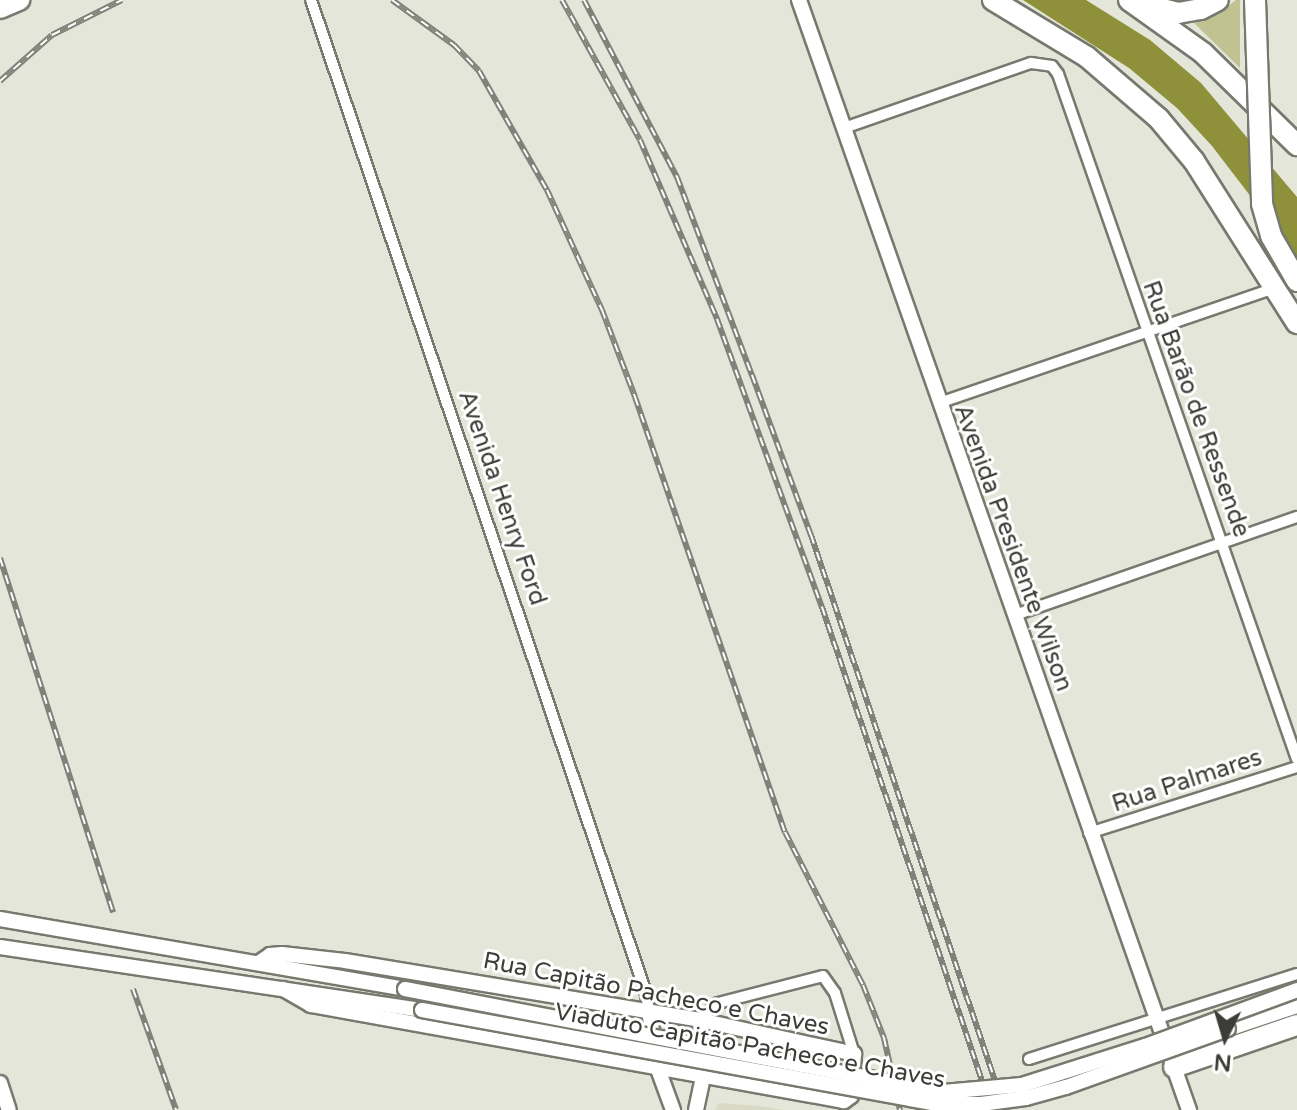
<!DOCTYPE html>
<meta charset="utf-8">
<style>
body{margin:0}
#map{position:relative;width:1297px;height:1110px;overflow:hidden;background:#e5e6da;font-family:"Varela Round",sans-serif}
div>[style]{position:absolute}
.built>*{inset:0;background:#d8dac6}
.green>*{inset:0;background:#c0c391}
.water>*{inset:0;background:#8e913a}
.roads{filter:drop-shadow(2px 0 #78796e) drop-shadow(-2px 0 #78796e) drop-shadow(0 2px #78796e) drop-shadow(0 -2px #78796e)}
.street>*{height:10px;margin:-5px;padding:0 5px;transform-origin:5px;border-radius:5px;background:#fff}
.secondary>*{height:14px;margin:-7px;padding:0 7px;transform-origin:7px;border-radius:7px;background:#fff}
.highway>*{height:20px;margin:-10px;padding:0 10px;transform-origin:10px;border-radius:10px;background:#fff}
.rail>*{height:6px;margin-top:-3px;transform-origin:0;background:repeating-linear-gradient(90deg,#fff 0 9px,#808179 0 18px);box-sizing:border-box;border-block:2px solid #808179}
.bridges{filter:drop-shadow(2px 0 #78796e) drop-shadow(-2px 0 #78796e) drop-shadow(0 2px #78796e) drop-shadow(0 -2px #78796e)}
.secondary-bridge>*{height:14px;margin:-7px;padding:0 7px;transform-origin:7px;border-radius:7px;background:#fff}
.highway-bridge>*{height:20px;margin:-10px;padding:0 10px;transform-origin:10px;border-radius:10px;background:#fff}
span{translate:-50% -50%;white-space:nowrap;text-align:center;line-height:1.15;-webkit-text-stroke:6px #fff;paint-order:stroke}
.street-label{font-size:24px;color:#3c3d38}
.north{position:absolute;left:1185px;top:998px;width:80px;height:80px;-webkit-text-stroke:6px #fff;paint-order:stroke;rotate:185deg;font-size:22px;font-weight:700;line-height:32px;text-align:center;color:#3c3d38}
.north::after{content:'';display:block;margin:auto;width:28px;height:36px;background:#3c3d38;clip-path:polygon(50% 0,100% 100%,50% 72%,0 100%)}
</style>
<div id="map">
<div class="built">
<i style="clip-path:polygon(719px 1103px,759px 1106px,784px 1110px,715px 1110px)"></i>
</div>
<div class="green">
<i style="clip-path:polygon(1236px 0,1240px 0,1240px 68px,1194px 23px,1218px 14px)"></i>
</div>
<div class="water">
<i style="clip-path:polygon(1023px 0,1086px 0,1150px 40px,1201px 83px,1297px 197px,1297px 257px,1212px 146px,1177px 108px,1129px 68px)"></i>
</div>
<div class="roads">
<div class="street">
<i style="left:311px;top:0;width:1045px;rotate:71.36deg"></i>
<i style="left:645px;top:990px;width:21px;rotate:79deg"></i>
<i style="left:844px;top:128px;width:198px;rotate:-19.2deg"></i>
<i style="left:1031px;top:63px;width:21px;rotate:8deg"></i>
<i style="left:1052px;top:66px;width:10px;rotate:53deg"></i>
<i style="left:1058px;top:74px;width:725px;rotate:70.77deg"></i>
<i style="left:939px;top:403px;width:355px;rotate:-18.9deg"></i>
<i style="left:1015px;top:615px;width:299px;rotate:-19.2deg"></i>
<i style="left:1089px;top:833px;width:218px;rotate:-17.6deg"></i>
<i style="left:700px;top:1020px;width:25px;rotate:-43deg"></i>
<i style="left:718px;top:1003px;width:108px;rotate:-14.4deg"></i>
<i style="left:823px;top:976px;width:21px;rotate:55deg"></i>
<i style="left:835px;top:993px;width:64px;rotate:72.7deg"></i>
<i style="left:1029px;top:1059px;width:281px;rotate:-17.6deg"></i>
</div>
<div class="secondary">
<i style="left:799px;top:0;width:1177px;rotate:70.64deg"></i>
<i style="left:0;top:919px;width:411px;rotate:9.8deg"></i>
<i style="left:0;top:947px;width:427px;rotate:8.5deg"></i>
<i style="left:260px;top:962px;width:12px;rotate:-35deg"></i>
<i style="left:270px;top:955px;width:12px;rotate:-5deg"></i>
<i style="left:282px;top:954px;width:63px;rotate:6.3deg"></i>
<i style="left:345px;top:961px;width:360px;rotate:9.4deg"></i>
<i style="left:700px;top:1020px;width:158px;rotate:12.4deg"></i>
<i style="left:854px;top:1054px;width:42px;rotate:94.1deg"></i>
<i style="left:851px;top:1096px;width:9px;rotate:144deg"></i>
<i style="left:844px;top:1101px;width:542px;rotate:-169.79deg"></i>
<i style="left:311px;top:1005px;width:32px;rotate:-150deg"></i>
<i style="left:649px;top:1011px;width:59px;rotate:81.2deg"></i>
<i style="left:658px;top:1069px;width:44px;rotate:69.9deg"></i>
<i style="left:1228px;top:1029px;width:73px;rotate:-18.4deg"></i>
<i style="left:0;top:1083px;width:28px;rotate:72deg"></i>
<i style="left:696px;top:1110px;width:35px;rotate:-78deg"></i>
<i style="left:703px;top:1076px;width:56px;rotate:-93.1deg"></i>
</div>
<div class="highway">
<i style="left:993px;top:0;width:110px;rotate:31.2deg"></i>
<i style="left:1087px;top:57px;width:95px;rotate:40.7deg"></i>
<i style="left:1159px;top:119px;width:55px;rotate:50.2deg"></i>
<i style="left:1194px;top:161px;width:192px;rotate:57.6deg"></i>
<i style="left:1129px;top:0;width:91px;rotate:35.6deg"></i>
<i style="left:1203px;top:53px;width:132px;rotate:44.4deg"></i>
<i style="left:1150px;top:6px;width:29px;rotate:14deg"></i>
<i style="left:1178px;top:13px;width:23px;rotate:-10deg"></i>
<i style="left:1201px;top:9px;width:19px;rotate:-28deg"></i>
<i style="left:0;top:8px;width:21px;rotate:-23deg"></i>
<i style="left:1174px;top:1067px;width:130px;rotate:-18.9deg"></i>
</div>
</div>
<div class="rail">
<i style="left:392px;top:0;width:77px;rotate:36deg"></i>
<i style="left:454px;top:45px;width:36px;rotate:46deg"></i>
<i style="left:479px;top:71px;width:137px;rotate:60.3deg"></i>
<i style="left:547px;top:190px;width:132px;rotate:65.4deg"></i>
<i style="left:602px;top:310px;width:93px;rotate:69.2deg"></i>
<i style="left:635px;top:397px;width:460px;rotate:71deg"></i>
<i style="left:785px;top:832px;width:172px;rotate:63deg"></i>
<i style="left:863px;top:985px;width:57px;rotate:68.4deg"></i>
<i style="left:884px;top:1038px;width:74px;rotate:77.5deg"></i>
<i style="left:562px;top:0;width:160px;rotate:60.9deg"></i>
<i style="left:640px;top:140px;width:195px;rotate:66.7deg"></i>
<i style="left:717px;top:319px;width:307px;rotate:70deg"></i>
<i style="left:822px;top:607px;width:531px;rotate:71.33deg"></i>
<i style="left:584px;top:0;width:200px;rotate:62.3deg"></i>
<i style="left:677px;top:177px;width:212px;rotate:69.3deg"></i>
<i style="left:752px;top:375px;width:171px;rotate:69.8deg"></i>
<i style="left:811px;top:535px;width:607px;rotate:71.36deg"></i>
<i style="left:0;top:81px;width:69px;rotate:-41.5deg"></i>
<i style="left:52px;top:35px;width:78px;rotate:-26.6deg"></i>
<i style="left:0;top:558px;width:372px;rotate:72.3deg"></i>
<i style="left:133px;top:989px;width:128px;rotate:70.4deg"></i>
</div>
<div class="bridges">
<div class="secondary-bridge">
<i style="left:405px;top:989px;width:548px;rotate:10.84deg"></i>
<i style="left:943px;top:1092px;width:79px;rotate:-5.1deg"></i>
<i style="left:1022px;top:1085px;width:129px;rotate:-17.6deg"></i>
<i style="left:1145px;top:1046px;width:162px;rotate:-20.2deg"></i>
<i style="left:422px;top:1010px;width:524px;rotate:10.34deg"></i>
<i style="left:937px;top:1104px;width:44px"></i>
<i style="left:981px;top:1104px;width:45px;rotate:-7.6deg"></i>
<i style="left:1026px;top:1098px;width:41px;rotate:-15.4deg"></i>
<i style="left:1066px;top:1087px;width:172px;rotate:-19.7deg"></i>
</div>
<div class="highway-bridge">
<i style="left:1255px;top:0;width:204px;rotate:88deg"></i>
<i style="left:1262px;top:204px;width:33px;rotate:74deg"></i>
<i style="left:1271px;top:236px;width:52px;rotate:60deg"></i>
</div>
</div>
<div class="street-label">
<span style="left:1196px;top:409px;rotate:70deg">Rua Barão de Ressende</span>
<span style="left:502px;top:498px;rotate:71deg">Avenida Henry Ford</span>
<span style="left:1013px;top:548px;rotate:70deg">Avenida Presidente Wilson</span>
<span style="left:1187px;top:781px;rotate:-18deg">Rua Palmares</span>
<span style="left:656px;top:994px;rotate:11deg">Rua Capitão Pacheco e Chaves</span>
<span style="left:750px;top:1046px;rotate:10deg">Viaduto Capitão Pacheco e Chaves</span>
</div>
<div class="north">N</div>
</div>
